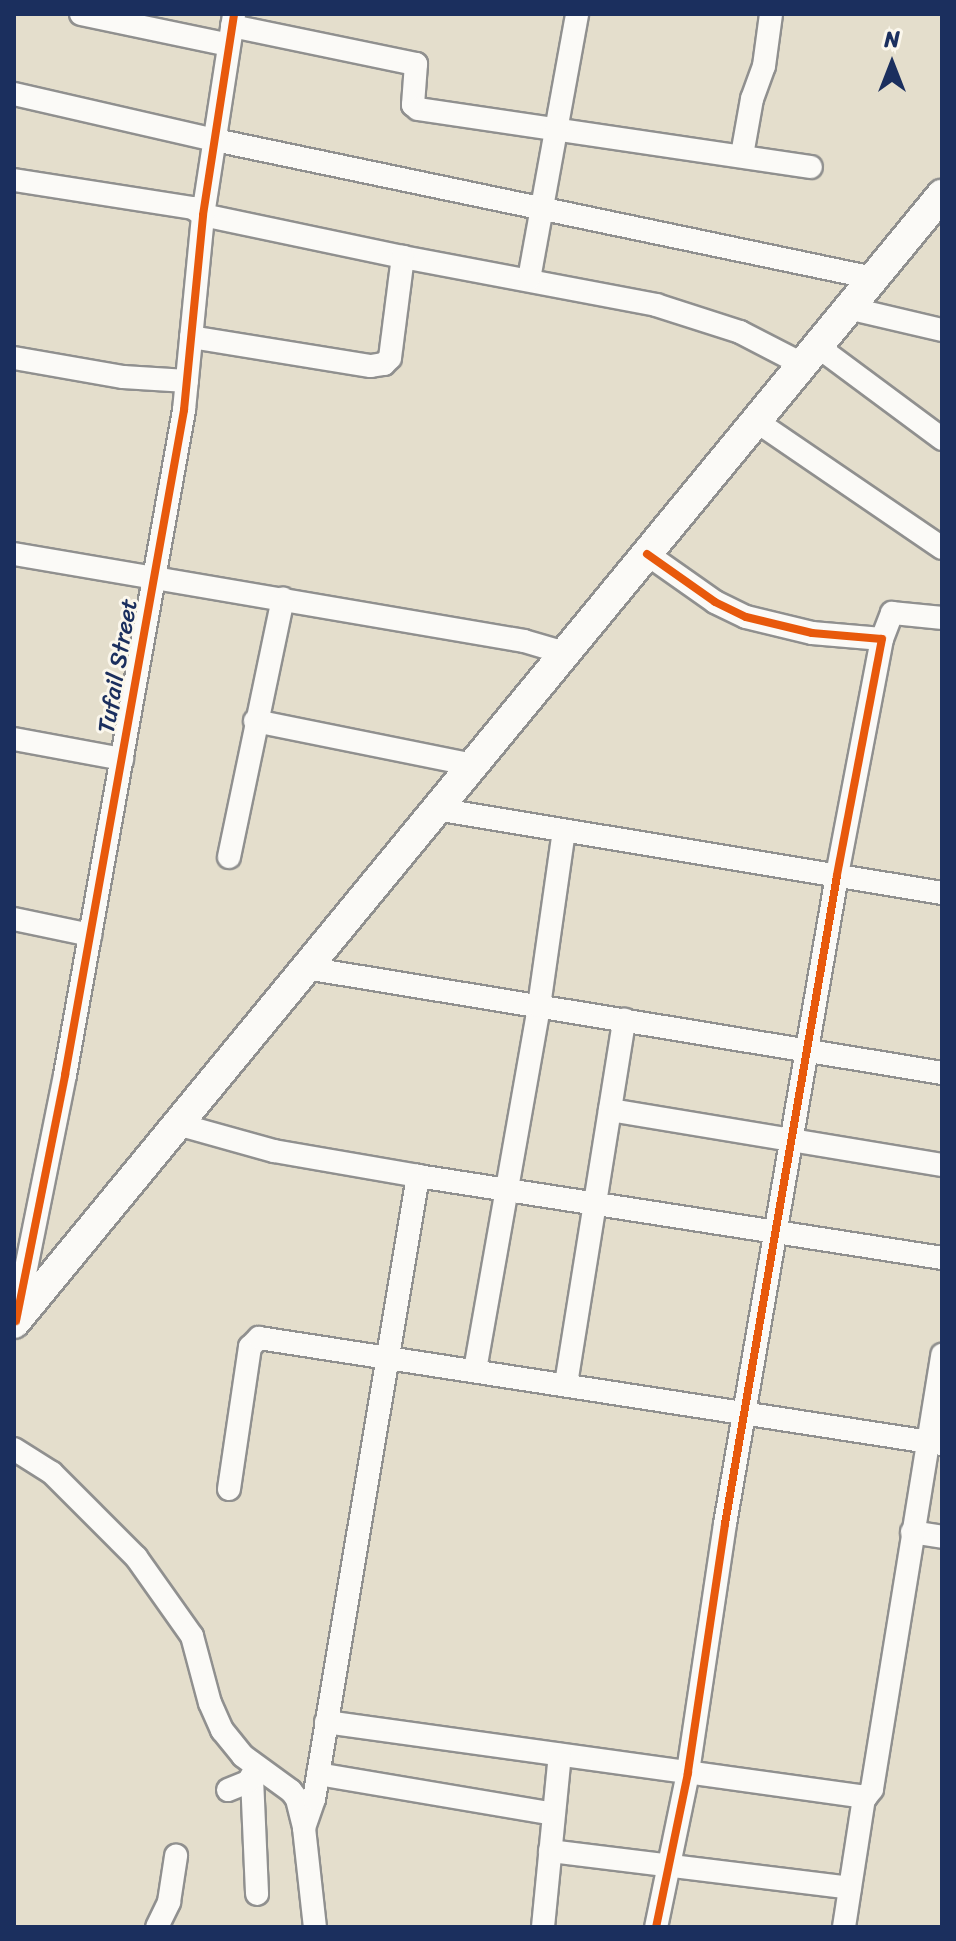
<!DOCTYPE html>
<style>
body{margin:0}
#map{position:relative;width:956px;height:1941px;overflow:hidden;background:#e4decc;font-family:Sriracha,sans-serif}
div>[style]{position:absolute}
.roads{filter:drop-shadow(2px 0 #90908f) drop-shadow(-2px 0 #90908f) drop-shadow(0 2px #90908f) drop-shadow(0 -2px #90908f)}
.street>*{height:22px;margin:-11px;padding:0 11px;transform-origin:11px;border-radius:11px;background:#fbfaf7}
.secondary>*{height:30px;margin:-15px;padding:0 15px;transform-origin:15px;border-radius:15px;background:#fbfaf7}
.cycleway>*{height:8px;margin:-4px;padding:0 4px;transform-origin:4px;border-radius:4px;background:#e8590c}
span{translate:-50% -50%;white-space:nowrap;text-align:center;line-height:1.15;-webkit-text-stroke:6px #fbf7ec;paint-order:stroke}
.street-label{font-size:24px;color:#1b2f5e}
.frame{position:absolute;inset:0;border:16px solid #1b2f5e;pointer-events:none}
.north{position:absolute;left:852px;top:24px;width:80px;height:80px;-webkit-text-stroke:6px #fbf7ec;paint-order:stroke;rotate:0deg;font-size:22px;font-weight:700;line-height:32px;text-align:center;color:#1b2f5e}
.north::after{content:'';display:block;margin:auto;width:28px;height:36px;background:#1b2f5e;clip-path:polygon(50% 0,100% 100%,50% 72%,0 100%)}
</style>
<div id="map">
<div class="roads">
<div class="street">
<i style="left:81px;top:14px;width:151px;rotate:11.8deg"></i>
<i style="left:232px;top:26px;width:188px;rotate:11.7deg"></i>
<i style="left:416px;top:64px;width:41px;rotate:94.2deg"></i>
<i style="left:413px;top:105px;width:6px;rotate:39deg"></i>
<i style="left:418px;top:109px;width:397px;rotate:8.4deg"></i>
<i style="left:14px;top:94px;width:206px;rotate:12.9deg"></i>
<i style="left:215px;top:140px;width:672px;rotate:11.84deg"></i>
<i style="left:742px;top:155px;width:57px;rotate:-79.9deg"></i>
<i style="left:752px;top:99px;width:35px;rotate:-70deg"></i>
<i style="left:764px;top:66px;width:52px;rotate:-82.3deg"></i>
<i style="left:14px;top:180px;width:181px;rotate:8.9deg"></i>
<i style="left:193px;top:208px;width:12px;rotate:35deg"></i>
<i style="left:203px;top:215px;width:204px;rotate:11.9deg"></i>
<i style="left:403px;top:257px;width:258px;rotate:10.7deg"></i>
<i style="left:656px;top:305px;width:88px;rotate:17.8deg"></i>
<i style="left:740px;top:332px;width:70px;rotate:27.3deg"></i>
<i style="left:529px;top:279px;width:269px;rotate:-79.7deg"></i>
<i style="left:848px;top:308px;width:97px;rotate:13.2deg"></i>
<i style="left:191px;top:337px;width:182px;rotate:9.2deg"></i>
<i style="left:371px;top:366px;width:13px;rotate:-9deg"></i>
<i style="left:384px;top:364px;width:8px;rotate:-45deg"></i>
<i style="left:390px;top:358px;width:102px;rotate:-82.7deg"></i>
<i style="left:817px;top:346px;width:156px;rotate:36.6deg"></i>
<i style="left:14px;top:358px;width:111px;rotate:9.9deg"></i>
<i style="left:123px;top:377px;width:64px;rotate:3.6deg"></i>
<i style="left:756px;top:421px;width:225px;rotate:34.3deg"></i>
<i style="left:14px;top:554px;width:517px;rotate:9.68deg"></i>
<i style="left:524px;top:641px;width:43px;rotate:16.3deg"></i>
<i style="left:647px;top:554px;width:83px;rotate:35.2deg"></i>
<i style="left:715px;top:602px;width:34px;rotate:26deg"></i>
<i style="left:746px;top:617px;width:68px;rotate:13.6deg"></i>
<i style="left:812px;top:633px;width:70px;rotate:4.9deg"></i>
<i style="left:882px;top:639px;width:241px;rotate:100.8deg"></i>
<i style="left:837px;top:876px;width:658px;rotate:99.81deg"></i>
<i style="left:725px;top:1524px;width:252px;rotate:98.5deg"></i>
<i style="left:688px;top:1773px;width:157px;rotate:101.7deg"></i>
<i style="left:882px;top:639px;width:28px;rotate:-69deg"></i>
<i style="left:892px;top:613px;width:50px;rotate:5.7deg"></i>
<i style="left:255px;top:721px;width:222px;rotate:11.4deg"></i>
<i style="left:14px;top:739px;width:110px;rotate:10.5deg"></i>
<i style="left:436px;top:809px;width:513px;rotate:9.43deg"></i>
<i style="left:229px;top:857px;width:264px;rotate:-78.2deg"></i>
<i style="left:14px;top:919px;width:78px;rotate:11.9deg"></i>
<i style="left:306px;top:968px;width:645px;rotate:9.37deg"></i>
<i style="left:610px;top:1110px;width:337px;rotate:9.4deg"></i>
<i style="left:177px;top:1124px;width:101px;rotate:15.6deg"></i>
<i style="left:274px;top:1151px;width:146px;rotate:9.8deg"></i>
<i style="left:418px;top:1176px;width:530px;rotate:8.89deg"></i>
<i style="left:16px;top:1318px;width:248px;rotate:-78.6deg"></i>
<i style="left:65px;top:1075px;width:676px;rotate:-79.85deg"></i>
<i style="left:184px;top:410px;width:196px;rotate:-84.4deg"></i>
<i style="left:203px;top:215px;width:203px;rotate:-81.2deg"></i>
<i style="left:475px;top:1370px;width:370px;rotate:-80deg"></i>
<i style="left:539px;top:1006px;width:177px;rotate:-81.9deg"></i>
<i style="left:566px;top:1384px;width:369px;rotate:-80.9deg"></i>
<i style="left:14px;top:1449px;width:45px;rotate:32.3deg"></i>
<i style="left:52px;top:1473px;width:119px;rotate:45deg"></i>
<i style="left:136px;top:1557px;width:97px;rotate:54.7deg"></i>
<i style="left:192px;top:1636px;width:69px;rotate:75deg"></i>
<i style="left:210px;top:1703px;width:30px;rotate:66deg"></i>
<i style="left:222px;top:1730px;width:33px;rotate:51deg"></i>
<i style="left:243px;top:1756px;width:59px;rotate:36.1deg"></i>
<i style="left:291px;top:1791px;width:10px;rotate:53deg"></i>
<i style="left:297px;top:1799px;width:30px;rotate:76deg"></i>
<i style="left:304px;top:1828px;width:100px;rotate:83.7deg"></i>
<i style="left:229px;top:1489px;width:144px;rotate:-81.6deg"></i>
<i style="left:250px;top:1347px;width:13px;rotate:-45deg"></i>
<i style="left:259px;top:1338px;width:691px;rotate:8.82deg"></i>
<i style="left:912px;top:1532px;width:30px;rotate:9deg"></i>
<i style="left:326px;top:1722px;width:545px;rotate:7.91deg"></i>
<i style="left:866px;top:1797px;width:10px;rotate:-53deg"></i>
<i style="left:872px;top:1789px;width:440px;rotate:-80.8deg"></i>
<i style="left:318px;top:1774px;width:239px;rotate:9.6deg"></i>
<i style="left:252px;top:1778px;width:116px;rotate:87.5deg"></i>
<i style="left:228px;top:1790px;width:22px;rotate:-22deg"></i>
<i style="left:248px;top:1782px;width:16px;rotate:-60deg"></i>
<i style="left:304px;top:1828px;width:31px;rotate:-71deg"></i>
<i style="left:314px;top:1799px;width:632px;rotate:-80.52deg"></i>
<i style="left:550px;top:1851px;width:302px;rotate:7deg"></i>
<i style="left:157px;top:1927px;width:28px;rotate:-64deg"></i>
<i style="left:169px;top:1902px;width:47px;rotate:-81.3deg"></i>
<i style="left:543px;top:1927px;width:173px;rotate:-84.4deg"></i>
<i style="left:844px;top:1927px;width:131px;rotate:-81.2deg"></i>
</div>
<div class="secondary">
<i style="left:14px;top:1323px;width:1461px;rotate:-50.56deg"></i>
</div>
</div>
<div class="cycleway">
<i style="left:647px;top:554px;width:83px;rotate:35.2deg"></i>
<i style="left:715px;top:602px;width:34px;rotate:26deg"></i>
<i style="left:746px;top:617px;width:68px;rotate:13.6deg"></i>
<i style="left:812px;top:633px;width:70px;rotate:4.9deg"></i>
<i style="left:882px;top:639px;width:241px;rotate:100.8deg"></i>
<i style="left:837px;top:876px;width:658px;rotate:99.81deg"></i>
<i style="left:725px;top:1524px;width:252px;rotate:98.5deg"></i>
<i style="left:688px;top:1773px;width:157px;rotate:101.7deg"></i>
<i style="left:16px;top:1321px;width:251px;rotate:-78.7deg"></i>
<i style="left:65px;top:1075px;width:676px;rotate:-79.85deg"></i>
<i style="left:184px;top:410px;width:196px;rotate:-84.4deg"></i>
<i style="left:203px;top:215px;width:203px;rotate:-81.2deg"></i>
</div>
<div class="street-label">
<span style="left:118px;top:666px;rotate:-80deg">Tufail Street</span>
</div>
<div class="frame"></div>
<div class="north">N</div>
</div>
